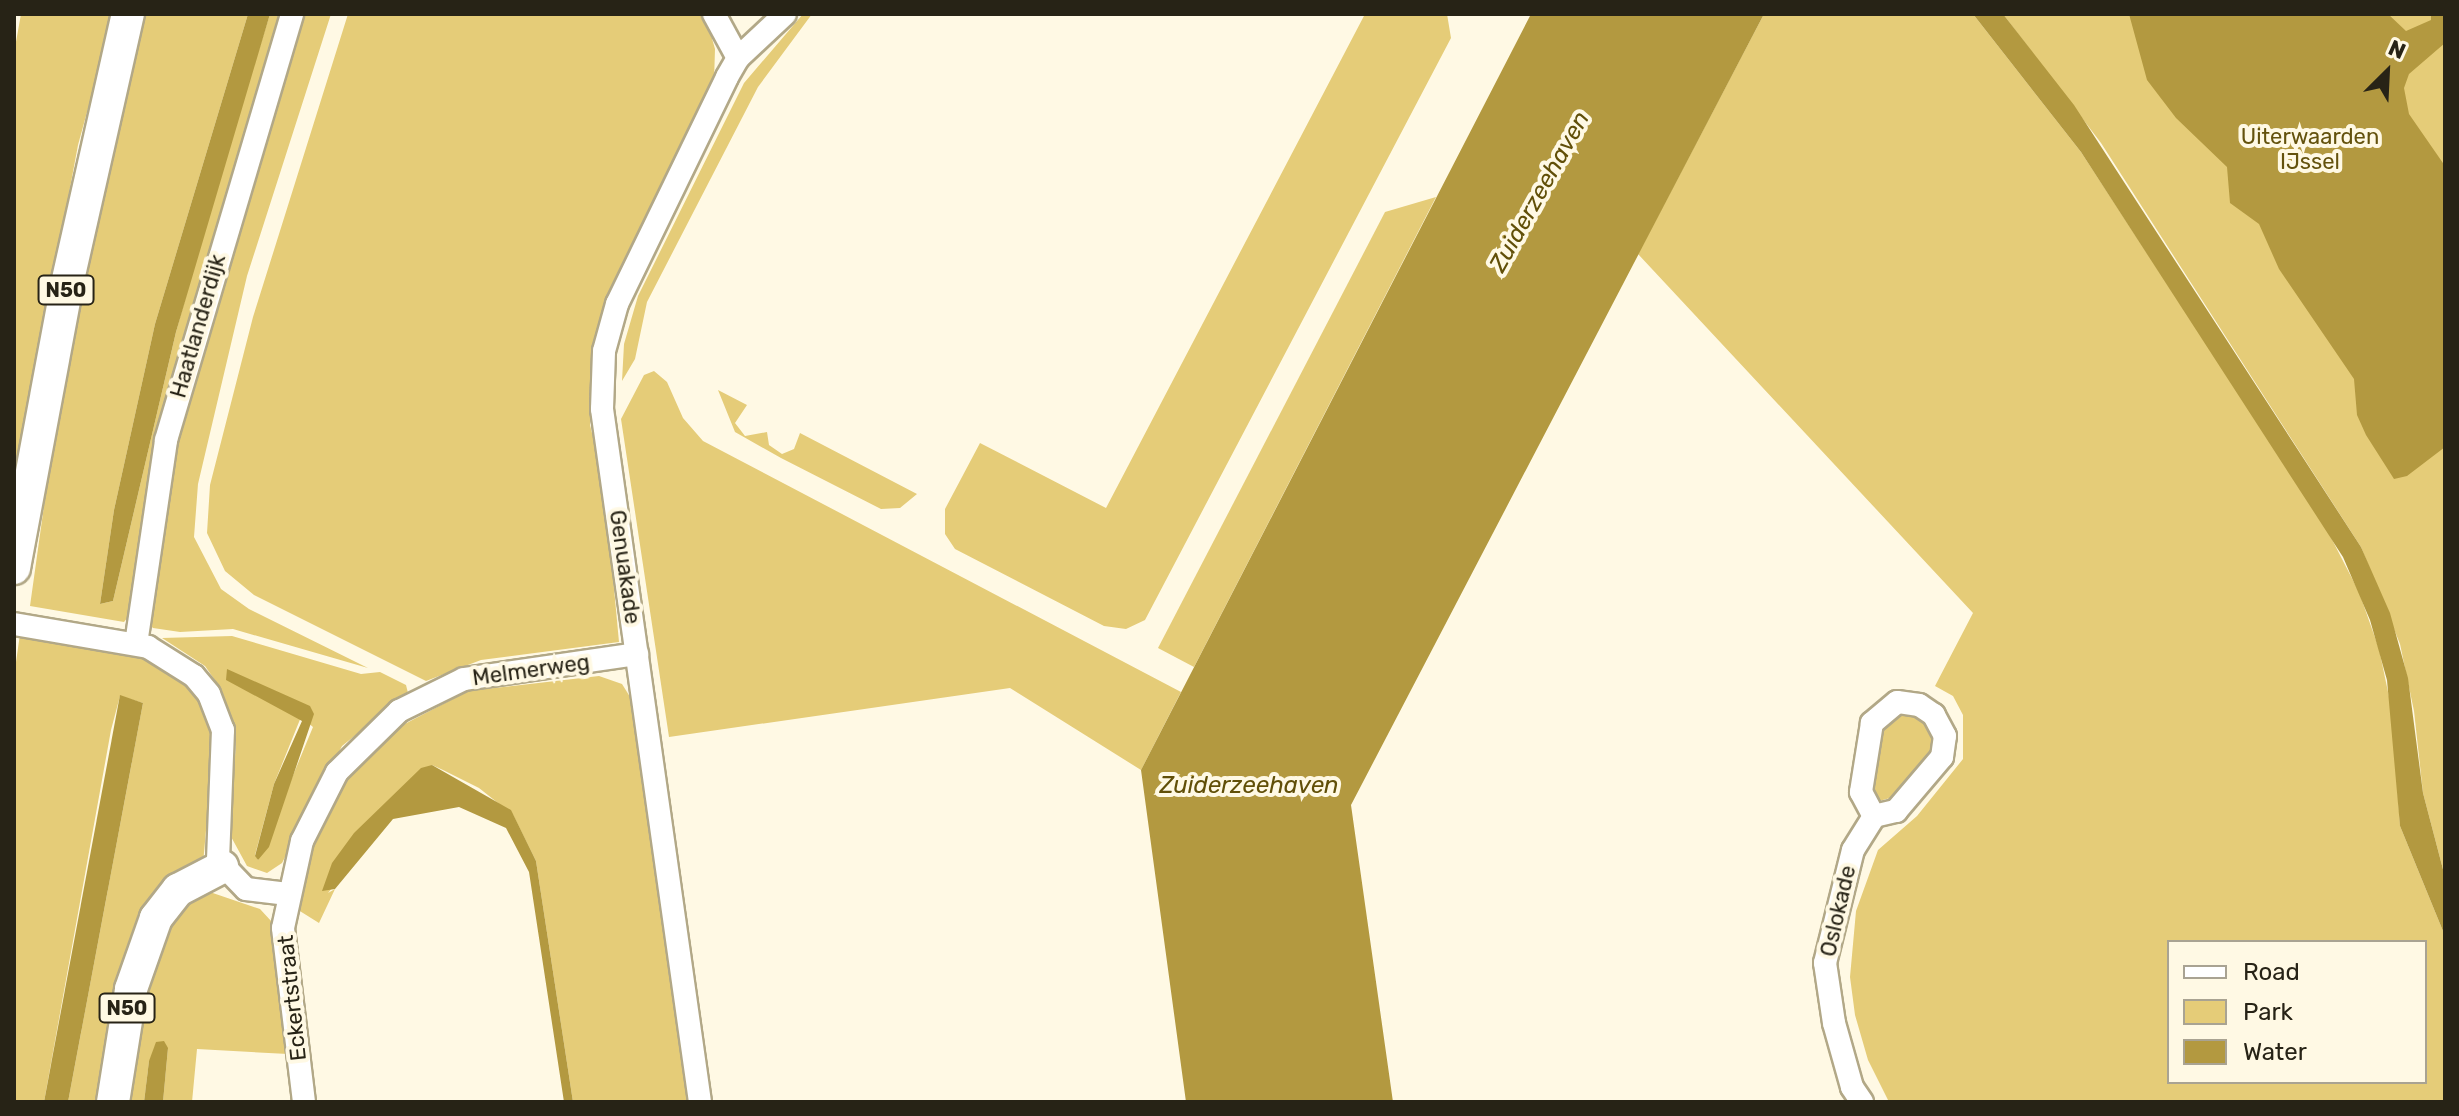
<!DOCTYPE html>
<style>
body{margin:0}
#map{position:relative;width:2459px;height:1116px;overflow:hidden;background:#fff9e4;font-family:Rubik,sans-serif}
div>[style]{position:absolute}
.green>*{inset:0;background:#e5cc78}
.water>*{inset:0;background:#b39940}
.roads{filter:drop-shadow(2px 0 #b2a887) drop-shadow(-2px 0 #b2a887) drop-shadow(0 2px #b2a887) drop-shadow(0 -2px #b2a887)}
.minor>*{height:22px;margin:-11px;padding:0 11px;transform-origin:11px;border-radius:11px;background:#fff}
.highway>*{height:32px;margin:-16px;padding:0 16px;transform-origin:16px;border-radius:16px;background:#fff}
span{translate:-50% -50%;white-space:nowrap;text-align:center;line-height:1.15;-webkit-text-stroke:8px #fff9e4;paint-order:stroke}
.shield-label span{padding:2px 6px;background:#fff9e4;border:2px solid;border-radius:6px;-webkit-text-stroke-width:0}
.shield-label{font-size:20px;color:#272316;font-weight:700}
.park-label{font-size:22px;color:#64520d}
.street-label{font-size:22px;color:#272316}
.water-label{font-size:24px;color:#614f08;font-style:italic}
.frame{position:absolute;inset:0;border:16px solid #272316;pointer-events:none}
.legend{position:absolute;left:2167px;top:940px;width:260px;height:144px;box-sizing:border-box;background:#fff9e4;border:2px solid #a9a392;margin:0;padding:10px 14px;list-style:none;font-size:24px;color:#272316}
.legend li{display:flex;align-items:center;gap:16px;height:40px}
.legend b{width:40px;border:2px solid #a9a392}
.north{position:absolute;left:2347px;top:32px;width:80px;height:80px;-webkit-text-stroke:6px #fff9e4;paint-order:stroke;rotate:24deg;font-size:22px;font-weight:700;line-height:32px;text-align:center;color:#272316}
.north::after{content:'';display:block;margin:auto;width:28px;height:36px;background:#272316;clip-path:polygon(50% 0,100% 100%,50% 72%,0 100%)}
</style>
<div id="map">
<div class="green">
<i style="clip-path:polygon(21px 14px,114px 14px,78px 145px,14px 488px,14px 53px)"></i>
<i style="clip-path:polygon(145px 14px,248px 14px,155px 324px,114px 510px,100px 604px,113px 601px,176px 332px,220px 174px,270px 14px,284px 14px,132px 612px,124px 622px,30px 606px,56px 420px,107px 152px)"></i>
<i style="clip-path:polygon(301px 14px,331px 14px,247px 276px,198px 484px,194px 537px,221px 589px,249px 609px,368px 668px,233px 629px,180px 632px,153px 628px,148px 623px,163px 496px,209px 308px)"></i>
<i style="clip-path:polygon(348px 14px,705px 14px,715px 49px,714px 82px,604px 308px,596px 346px,590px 425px,604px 481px,619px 642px,481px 660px,426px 681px,254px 595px,225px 571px,207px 533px,210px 485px,253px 317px)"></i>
<i style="clip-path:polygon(803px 14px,812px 14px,758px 87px,647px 302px,635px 359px,622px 381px,624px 344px,638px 296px,744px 83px)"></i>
<i style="clip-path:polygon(1365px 14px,1447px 14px,1451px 38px,1145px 620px,1126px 629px,1104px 626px,955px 549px,945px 534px,945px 509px,980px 443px,1106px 508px)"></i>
<i style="clip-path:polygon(evenodd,1764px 14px,1973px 14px,2081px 152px,2325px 526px,2359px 592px,2379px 649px,2392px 711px,2400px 826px,2445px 936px,2445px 1102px,1889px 1102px,1868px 1060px,1855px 1015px,1850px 977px,1856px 911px,1878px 850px,1917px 816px,1963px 759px,1963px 715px,1953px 696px,1935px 686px,1973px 613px,1638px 254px,1764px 14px,2169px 942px,2425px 942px,2425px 1082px,2169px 1082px,2169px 942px)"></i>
<i style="clip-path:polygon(2003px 14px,2432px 14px,2445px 25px,2445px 877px,2423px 793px,2414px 711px,2400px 644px,2361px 547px,2101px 143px)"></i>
<i style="clip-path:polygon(1436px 197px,1194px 667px,1158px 648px,1385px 212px)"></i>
<i style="clip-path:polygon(654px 371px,667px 382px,683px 418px,703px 441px,1181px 692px,1141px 770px,1010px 688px,669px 737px,621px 419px,644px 375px)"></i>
<i style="clip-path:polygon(718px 390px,747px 405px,735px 423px,745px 436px,767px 432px,769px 445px,782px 454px,794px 449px,800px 433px,917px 494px,900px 508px,881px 509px,781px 458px,735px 432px)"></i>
<i style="clip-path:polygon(20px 634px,141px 654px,196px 689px,210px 719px,214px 742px,203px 864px,179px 877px,107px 1102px,68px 1102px,143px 703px,120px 696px,111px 730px,44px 1102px,14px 1102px,14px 676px)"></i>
<i style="clip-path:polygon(evenodd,232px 636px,361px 674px,380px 672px,406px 685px,408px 693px,342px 746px,282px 863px,267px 873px,247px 866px,229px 833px,236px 744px,221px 689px,205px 666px,162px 638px,232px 636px,301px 717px,313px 727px,258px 860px,255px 855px,274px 784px,301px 717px)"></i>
<i style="clip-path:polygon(599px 676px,622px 684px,632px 700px,690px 1102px,573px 1102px,536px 861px,513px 815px,479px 788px,443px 770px,432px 765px,328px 893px,335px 889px,319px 923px,295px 908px,306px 856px,341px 786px,397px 728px,468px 691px)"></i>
<i style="clip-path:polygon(1904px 709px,1933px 723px,1936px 748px,1894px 797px,1879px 801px,1871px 793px,1880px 728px)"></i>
<i style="clip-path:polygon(204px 890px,260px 909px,272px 922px,288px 1054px,197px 1049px,192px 1102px,163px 1102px,168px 1048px,149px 1061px,144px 1102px,119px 1102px,161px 922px)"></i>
</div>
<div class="water">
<i style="clip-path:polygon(248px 14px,270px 14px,176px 332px,113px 601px,100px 604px,114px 510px,155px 324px)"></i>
<i style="clip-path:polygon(1531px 14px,1764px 14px,1351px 805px,1393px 1102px,1186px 1102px,1141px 770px)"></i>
<i style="clip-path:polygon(1973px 14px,2003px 14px,2074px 105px,2361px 547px,2390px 613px,2408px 678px,2423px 793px,2445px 877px,2445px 936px,2400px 826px,2387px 680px,2370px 620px,2343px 557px,2081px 152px)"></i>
<i style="clip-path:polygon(2129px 14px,2388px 14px,2406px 31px,2431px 20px,2431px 14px,2445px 14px,2445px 43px,2409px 74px,2404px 88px,2409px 114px,2445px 166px,2445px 447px,2407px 476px,2394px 479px,2366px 435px,2357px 415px,2354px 379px,2279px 269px,2259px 224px,2230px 203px,2227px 167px,2176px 118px,2147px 80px)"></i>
<i style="clip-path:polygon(227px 669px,310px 706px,314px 714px,269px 847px,258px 860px,255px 856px,274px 784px,302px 721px,226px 680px)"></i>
<i style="clip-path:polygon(120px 695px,143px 703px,68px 1102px,44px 1102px)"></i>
<i style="clip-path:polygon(432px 765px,511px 810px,536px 861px,573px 1102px,564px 1102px,529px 872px,506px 828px,459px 807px,393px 819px,335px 889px,322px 891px,332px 863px,354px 833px,421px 768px)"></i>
<i style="clip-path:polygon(164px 1041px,168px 1048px,163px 1102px,144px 1102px,149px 1061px,156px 1042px)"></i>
</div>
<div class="roads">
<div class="minor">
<i style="left:714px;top:14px;width:50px;rotate:61.4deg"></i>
<i style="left:14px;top:624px;width:136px;rotate:9.7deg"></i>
<i style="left:148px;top:647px;width:54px;rotate:32.2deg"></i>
<i style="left:194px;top:676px;width:23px;rotate:50deg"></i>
<i style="left:209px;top:694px;width:39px;rotate:69deg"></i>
<i style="left:223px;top:730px;width:130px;rotate:92.2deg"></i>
<i style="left:218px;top:860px;width:40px;rotate:46deg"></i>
<i style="left:246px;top:889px;width:42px;rotate:6.8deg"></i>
<i style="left:136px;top:644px;width:206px;rotate:-81.6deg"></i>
<i style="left:166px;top:440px;width:444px;rotate:-73.5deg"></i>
<i style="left:304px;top:1102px;width:175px;rotate:-96.9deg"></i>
<i style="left:283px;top:928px;width:89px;rotate:-77.7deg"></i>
<i style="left:302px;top:841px;width:77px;rotate:-63.1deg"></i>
<i style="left:337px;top:772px;width:87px;rotate:-44.5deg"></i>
<i style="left:399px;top:711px;width:72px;rotate:-26.2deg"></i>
<i style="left:464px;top:679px;width:175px;rotate:-8.2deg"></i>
<i style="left:700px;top:1102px;width:700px;rotate:-98.05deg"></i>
<i style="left:602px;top:409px;width:58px;rotate:-88deg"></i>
<i style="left:604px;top:351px;width:49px;rotate:-74.5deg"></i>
<i style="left:617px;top:304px;width:252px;rotate:-64.1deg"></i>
<i style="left:727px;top:77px;width:22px;rotate:-60deg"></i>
<i style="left:738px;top:58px;width:64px;rotate:-43.1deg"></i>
<i style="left:1862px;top:1102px;width:18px;rotate:-124deg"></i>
<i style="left:1852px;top:1087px;width:66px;rotate:-105.7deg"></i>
<i style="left:1834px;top:1023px;width:61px;rotate:-98.5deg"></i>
<i style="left:1825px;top:963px;width:116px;rotate:-76.1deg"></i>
<i style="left:1853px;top:850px;width:40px;rotate:-58deg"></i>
<i style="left:1874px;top:816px;width:23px;rotate:-13deg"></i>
<i style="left:1896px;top:811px;width:71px;rotate:-49.6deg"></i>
<i style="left:1942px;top:757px;width:21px;rotate:-82deg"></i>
<i style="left:1945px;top:736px;width:24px;rotate:-118deg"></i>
<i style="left:1934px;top:715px;width:18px;rotate:-146deg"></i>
<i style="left:1919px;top:705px;width:22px;rotate:-172deg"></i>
<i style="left:1897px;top:702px;width:33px;rotate:140deg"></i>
<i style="left:1872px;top:723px;width:70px;rotate:99.1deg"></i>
<i style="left:1861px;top:792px;width:27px;rotate:62deg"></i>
</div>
<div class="highway">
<i style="left:14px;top:568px;width:289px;rotate:-79.4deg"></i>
<i style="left:67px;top:284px;width:277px;rotate:-77.3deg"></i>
<i style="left:113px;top:1102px;width:114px;rotate:-80.9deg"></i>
<i style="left:131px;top:989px;width:75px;rotate:-70.6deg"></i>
<i style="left:156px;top:918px;width:36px;rotate:-52deg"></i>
<i style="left:178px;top:890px;width:50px;rotate:-27.6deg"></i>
</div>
</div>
<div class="shield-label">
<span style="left:66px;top:290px">N50</span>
<span style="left:127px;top:1008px">N50</span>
</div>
<div class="park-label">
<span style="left:2310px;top:149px">Uiterwaarden<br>IJssel</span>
</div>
<div class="street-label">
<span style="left:198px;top:326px;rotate:-74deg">Haatlanderdijk</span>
<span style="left:625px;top:567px;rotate:82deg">Genuakade</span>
<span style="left:531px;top:670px;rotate:-8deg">Melmerweg</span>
<span style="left:1838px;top:911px;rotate:-77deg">Oslokade</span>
<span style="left:292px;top:998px;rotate:-96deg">Eckertstraat</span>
</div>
<div class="water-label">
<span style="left:1540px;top:192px;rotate:-61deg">Zuiderzeehaven</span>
<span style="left:1249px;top:786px">Zuiderzeehaven</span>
</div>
<div class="frame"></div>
<ul class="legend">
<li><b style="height:10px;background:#fff"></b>Road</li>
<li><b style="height:22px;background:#e5cc78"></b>Park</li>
<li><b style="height:22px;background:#b39940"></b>Water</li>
</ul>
<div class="north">N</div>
</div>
